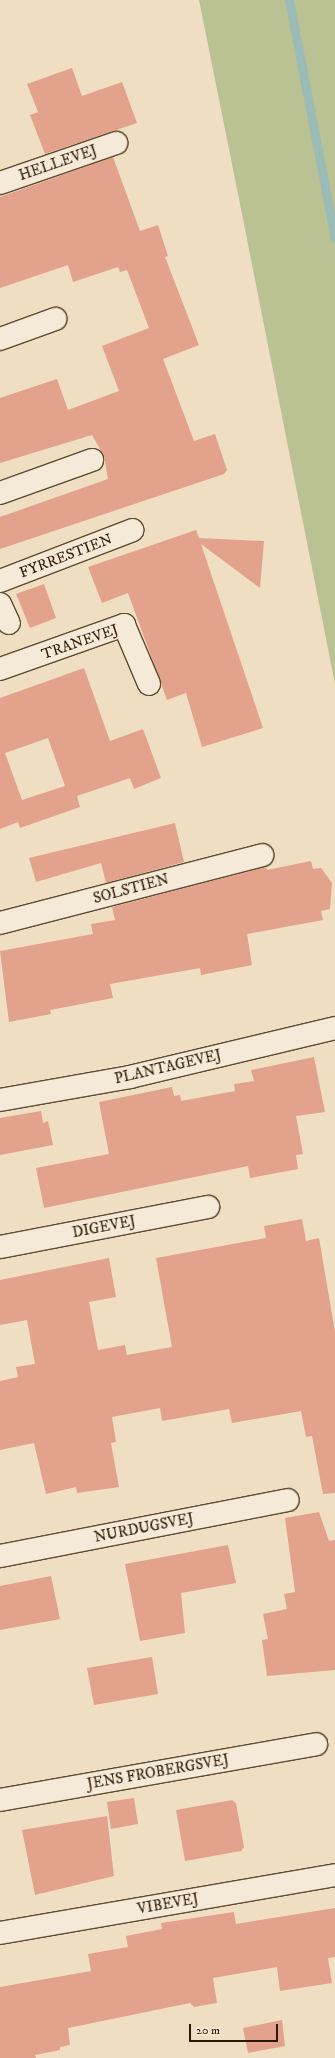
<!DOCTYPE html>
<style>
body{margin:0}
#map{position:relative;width:335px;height:2058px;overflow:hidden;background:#f0dec2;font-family:"IM FELL DW Pica",serif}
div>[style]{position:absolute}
.green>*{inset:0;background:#bac193}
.stream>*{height:9px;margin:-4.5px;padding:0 4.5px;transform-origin:4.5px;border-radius:4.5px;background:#9bbbb7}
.building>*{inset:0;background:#e2a28b}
.roads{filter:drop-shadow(1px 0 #5d4a30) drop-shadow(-1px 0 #5d4a30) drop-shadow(0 1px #5d4a30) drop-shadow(0 -1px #5d4a30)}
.minor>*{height:22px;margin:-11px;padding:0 11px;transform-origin:11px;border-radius:11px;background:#f5ead7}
span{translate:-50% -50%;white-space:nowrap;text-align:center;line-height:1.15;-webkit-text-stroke:3px #f5ead7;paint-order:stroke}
.street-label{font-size:15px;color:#2c1800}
.scale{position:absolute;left:189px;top:2024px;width:89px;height:18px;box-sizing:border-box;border:2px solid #2c1800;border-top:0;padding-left:5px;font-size:12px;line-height:14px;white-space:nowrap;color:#2c1800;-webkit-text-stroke:3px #f5ead7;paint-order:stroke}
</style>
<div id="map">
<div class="green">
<i style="clip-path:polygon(199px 0,335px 0,335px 684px,241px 209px)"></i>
</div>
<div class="stream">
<i style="left:289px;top:0;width:242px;rotate:79.1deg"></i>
</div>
<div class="building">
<i style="clip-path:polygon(72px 68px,82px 96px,122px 82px,137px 123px,45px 154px,30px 115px,38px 112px,27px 84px)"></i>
<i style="clip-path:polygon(113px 157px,140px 231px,158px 225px,168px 256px,165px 257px,199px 345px,163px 359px,194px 441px,215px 434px,227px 470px,224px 474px,0 549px,0 517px,108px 479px,104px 456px,92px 435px,0 463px,0 398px,57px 379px,68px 410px,119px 391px,102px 346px,149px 328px,127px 270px,120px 272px,118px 267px,73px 282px,68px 265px,0 288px,0 197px)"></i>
<i style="clip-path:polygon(196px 530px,199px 538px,264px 541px,260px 588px,201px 544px,263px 728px,202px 747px,186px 693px,167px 700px,128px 593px,102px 603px,88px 567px)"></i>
<i style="clip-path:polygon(44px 584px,56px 618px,30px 628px,16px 594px)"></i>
<i style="clip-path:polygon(evenodd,84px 668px,110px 741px,143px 729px,161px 778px,134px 789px,130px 778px,77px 796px,80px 807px,20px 828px,18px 822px,0 829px,0 698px,84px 668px,48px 738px,65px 786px,22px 800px,5px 753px,48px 738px)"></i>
<i style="clip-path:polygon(175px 823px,184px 862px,106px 883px,101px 863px,36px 882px,29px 858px)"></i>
<i style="clip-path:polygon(311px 861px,313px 869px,321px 868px,332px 883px,330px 909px,321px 911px,323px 920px,247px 934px,252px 965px,201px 975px,200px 968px,110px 984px,113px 998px,50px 1010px,51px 1014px,9px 1022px,0 951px,93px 934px,91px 924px,115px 920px,112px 907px,266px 867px,267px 870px)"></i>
<i style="clip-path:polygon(314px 1057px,325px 1112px,296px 1116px,303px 1154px,296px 1155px,298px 1169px,250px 1178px,248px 1166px,44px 1208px,36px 1168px,109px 1154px,99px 1102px,172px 1087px,174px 1096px,180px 1095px,181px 1101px,235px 1091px,234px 1084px,254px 1081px,251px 1070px)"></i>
<i style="clip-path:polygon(41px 1111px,43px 1123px,48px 1121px,53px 1145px,0 1155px,0 1118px)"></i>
<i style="clip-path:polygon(302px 1219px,306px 1241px,319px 1238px,335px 1332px,335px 1493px,323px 1494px,312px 1436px,306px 1437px,301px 1411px,232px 1423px,229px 1409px,162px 1421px,160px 1408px,112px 1417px,116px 1442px,111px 1443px,119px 1487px,77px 1493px,76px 1487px,46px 1494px,34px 1443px,0 1450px,0 1381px,18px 1377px,16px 1367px,35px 1364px,27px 1320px,0 1325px,0 1280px,109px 1258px,116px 1297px,89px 1302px,98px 1350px,125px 1345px,127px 1355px,172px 1347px,156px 1258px,266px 1238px,264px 1226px)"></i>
<i style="clip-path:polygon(319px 1512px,329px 1541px,335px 1540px,335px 1670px,267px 1676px,262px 1640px,268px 1639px,263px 1614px,287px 1609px,284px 1594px,295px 1592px,285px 1518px)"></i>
<i style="clip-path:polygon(228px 1545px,236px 1583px,181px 1593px,185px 1633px,140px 1641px,125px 1564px)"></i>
<i style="clip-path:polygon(51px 1576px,60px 1619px,0 1630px,0 1586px)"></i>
<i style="clip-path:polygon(152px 1657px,158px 1694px,94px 1705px,87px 1668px)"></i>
<i style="clip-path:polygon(134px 1798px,138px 1824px,111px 1829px,107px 1802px)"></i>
<i style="clip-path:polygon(232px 1800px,236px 1803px,244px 1847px,241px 1851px,185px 1861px,176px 1810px)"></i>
<i style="clip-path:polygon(107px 1816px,114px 1876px,35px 1895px,22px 1830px)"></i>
<i style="clip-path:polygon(335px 1908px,335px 1957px,328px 1958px,332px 1983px,280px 1991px,277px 1967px,213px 1978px,217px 2003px,194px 2007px,190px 2003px,68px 2028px,70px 2045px,60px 2047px,60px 2050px,35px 2055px,36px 2058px,0 2058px,0 1987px,91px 1971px,88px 1954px,128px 1947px,126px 1936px,162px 1929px,161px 1923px,234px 1912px,236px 1924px)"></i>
<i style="clip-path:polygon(282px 2020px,285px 2046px,248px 2053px,243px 2028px)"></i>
</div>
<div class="roads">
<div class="minor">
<i style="left:0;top:183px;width:123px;rotate:-19deg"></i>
<i style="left:0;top:339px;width:59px;rotate:-20deg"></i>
<i style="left:0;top:493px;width:98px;rotate:-19.7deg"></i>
<i style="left:0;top:581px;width:142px;rotate:-21deg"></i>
<i style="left:0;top:604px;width:21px;rotate:65deg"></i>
<i style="left:0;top:669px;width:132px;rotate:-19.5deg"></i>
<i style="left:124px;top:625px;width:64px;rotate:67deg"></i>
<i style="left:0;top:923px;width:271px;rotate:-14.5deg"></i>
<i style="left:0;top:1100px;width:132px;rotate:-10deg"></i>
<i style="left:130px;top:1077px;width:211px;rotate:-13.4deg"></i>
<i style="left:0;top:1247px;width:212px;rotate:-10.9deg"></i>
<i style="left:0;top:1556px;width:293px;rotate:-11deg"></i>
<i style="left:0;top:1800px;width:321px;rotate:-10deg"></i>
<i style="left:0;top:1933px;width:340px;rotate:-9.8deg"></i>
</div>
</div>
<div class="street-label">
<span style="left:58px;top:163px;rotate:-19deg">HELLEVEJ</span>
<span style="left:66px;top:556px;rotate:-21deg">FYRRESTIEN</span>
<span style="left:80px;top:642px;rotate:-19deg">TRANEVEJ</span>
<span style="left:131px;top:889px;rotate:-15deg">SOLSTIEN</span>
<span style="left:168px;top:1067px;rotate:-13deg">PLANTAGEVEJ</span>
<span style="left:104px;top:1227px;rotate:-11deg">DIGEVEJ</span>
<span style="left:144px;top:1528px;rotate:-11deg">NURDUGSVEJ</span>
<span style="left:158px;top:1772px;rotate:-10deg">JENS FROBERGSVEJ</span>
<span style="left:168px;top:1904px;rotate:-10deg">VIBEVEJ</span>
</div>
<div class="scale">20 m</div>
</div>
